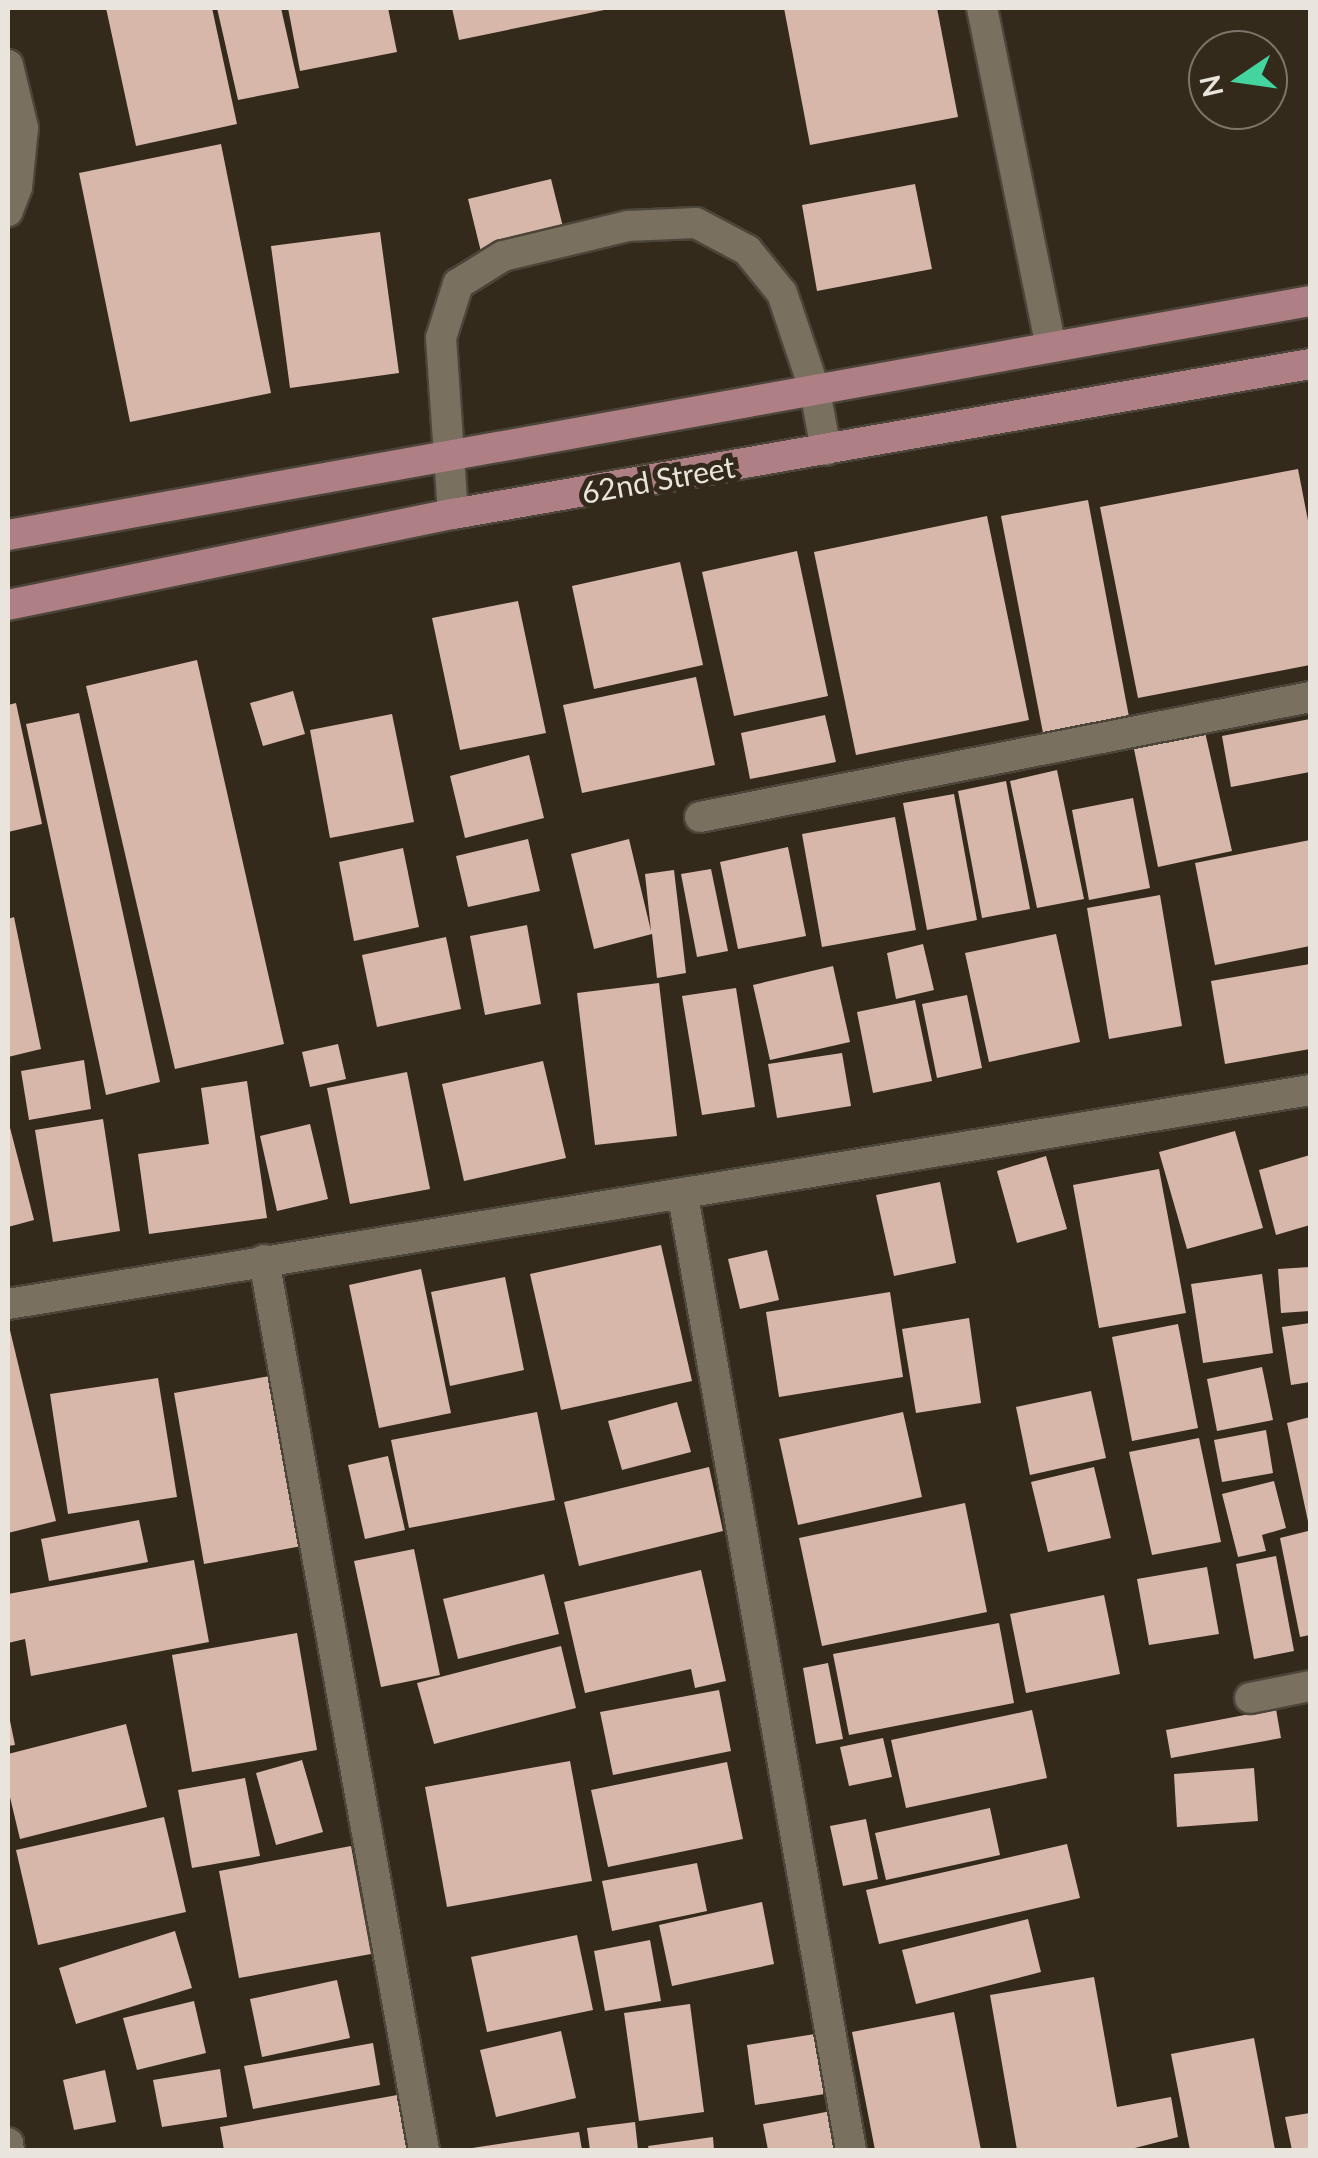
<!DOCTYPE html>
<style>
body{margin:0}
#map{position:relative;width:1318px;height:2158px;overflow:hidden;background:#332a1c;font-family:Lato,sans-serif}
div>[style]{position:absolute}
.building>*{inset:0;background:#d7b7aa}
.roads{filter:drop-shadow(2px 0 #4c4539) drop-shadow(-2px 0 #4c4539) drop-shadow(0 2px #4c4539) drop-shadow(0 -2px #4c4539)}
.minor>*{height:30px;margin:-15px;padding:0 15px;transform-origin:15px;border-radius:15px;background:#797060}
.major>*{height:30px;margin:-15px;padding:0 15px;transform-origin:15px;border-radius:15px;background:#ae7f85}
span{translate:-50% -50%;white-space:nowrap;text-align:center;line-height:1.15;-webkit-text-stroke:10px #332a1c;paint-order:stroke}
.street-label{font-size:30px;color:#eae5dc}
.frame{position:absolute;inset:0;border:10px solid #eae5dc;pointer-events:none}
.north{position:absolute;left:1188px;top:30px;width:100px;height:100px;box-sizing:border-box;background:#332a1c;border:2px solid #7c7569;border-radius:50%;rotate:257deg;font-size:28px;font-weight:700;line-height:40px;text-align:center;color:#eae5dc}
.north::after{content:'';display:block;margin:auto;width:35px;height:45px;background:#43d4a0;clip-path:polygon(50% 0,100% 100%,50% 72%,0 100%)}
</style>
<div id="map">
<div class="building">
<i style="clip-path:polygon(106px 8px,212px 8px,237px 124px,136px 146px)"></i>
<i style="clip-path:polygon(217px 8px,281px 8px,299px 88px,238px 100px)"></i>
<i style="clip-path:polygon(288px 8px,388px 8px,397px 52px,300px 71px)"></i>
<i style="clip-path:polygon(452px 8px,609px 8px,609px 9px,459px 40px)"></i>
<i style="clip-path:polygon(784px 8px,937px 8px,958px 117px,810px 145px)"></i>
<i style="clip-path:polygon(221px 144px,271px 393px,130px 422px,79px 173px)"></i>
<i style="clip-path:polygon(551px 179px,565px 235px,482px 256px,468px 199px)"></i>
<i style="clip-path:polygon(915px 184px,932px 269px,817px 291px,802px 205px)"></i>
<i style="clip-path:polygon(380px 232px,399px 373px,290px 388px,271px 246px)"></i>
<i style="clip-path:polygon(1298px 469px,1310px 531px,1310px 665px,1138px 698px,1100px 507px)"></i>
<i style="clip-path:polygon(1088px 500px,1129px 717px,1043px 733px,1001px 516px)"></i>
<i style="clip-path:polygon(987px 516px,1029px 720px,856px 755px,814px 552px)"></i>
<i style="clip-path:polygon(797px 551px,828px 696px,734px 716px,702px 572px)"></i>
<i style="clip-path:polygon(680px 562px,703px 665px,594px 689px,572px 586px)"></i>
<i style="clip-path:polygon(518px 601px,546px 733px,460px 750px,432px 618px)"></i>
<i style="clip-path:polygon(197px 660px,284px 1044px,175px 1069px,86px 686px)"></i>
<i style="clip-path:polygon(696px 677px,715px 765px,582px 793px,563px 705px)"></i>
<i style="clip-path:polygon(293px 691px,305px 734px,263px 746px,250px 703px)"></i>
<i style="clip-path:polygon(16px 703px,42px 824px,8px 832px,8px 705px)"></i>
<i style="clip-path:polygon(79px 713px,160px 1082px,106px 1095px,26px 724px)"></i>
<i style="clip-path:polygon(392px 714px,414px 822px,330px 838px,310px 730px)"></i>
<i style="clip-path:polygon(825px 715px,836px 762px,750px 779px,741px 733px)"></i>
<i style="clip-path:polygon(1310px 719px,1310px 772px,1231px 787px,1222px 736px)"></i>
<i style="clip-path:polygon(1205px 732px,1232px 851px,1158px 867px,1134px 749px)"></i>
<i style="clip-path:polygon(529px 755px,544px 818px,465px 838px,450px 776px)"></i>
<i style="clip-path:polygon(1057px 770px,1084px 899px,1037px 908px,1010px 781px)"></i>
<i style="clip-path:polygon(1006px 781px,1030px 909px,982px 918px,958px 791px)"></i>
<i style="clip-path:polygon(954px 794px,977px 920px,927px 930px,903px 803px)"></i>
<i style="clip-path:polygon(1133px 798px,1150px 888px,1089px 900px,1072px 810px)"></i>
<i style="clip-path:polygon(895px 817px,916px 930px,822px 947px,802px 834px)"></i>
<i style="clip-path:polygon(528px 839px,540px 891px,468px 907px,456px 856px)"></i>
<i style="clip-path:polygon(629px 839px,651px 931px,645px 874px,674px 870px,686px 973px,657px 978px,652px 934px,594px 949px,571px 854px)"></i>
<i style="clip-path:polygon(1310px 840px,1310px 946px,1215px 965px,1195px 863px)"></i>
<i style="clip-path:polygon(788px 847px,806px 936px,738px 949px,720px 862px)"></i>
<i style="clip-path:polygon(403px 848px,419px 927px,354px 941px,339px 862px)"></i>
<i style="clip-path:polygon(711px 869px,728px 951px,697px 957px,681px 874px)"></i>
<i style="clip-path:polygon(1160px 895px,1182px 1026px,1109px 1039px,1087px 908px)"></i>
<i style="clip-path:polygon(14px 917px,41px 1049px,8px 1057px,8px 919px)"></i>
<i style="clip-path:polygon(527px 925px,541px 1004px,485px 1015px,470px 936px)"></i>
<i style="clip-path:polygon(1056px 934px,1080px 1042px,989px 1062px,965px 953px)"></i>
<i style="clip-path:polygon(446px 937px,461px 1009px,377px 1027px,362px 955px)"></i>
<i style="clip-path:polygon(923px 944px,934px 990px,896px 999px,887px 953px)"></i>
<i style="clip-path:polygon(1310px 964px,1310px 1049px,1225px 1064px,1211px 981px)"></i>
<i style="clip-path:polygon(833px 966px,850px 1042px,770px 1060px,753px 985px)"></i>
<i style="clip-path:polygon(659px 983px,677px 1136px,595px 1145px,577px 993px)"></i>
<i style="clip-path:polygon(736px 988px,755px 1107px,702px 1115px,682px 996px)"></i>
<i style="clip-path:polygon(967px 995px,982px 1068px,937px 1078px,922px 1004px)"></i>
<i style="clip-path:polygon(915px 1000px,932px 1081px,873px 1093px,857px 1012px)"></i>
<i style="clip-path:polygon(338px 1044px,346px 1079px,310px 1087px,302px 1052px)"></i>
<i style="clip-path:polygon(842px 1053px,851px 1106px,777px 1118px,768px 1064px)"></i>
<i style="clip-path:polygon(84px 1060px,91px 1109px,29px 1120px,21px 1071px)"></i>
<i style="clip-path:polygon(543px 1061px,566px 1158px,464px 1181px,442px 1084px)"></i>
<i style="clip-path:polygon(407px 1072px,430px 1189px,350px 1204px,327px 1088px)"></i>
<i style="clip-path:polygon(247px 1081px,267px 1218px,149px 1234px,138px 1154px,209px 1144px,201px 1088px)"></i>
<i style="clip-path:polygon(103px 1119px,120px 1231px,53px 1242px,35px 1130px)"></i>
<i style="clip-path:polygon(8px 1120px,34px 1220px,8px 1227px)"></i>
<i style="clip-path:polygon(310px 1124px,328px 1199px,277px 1211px,260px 1136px)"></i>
<i style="clip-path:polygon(1235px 1131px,1263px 1228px,1187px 1249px,1159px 1152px)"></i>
<i style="clip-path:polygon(1310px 1155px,1310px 1225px,1276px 1235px,1259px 1170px)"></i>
<i style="clip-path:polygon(1046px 1156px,1067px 1229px,1017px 1243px,997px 1171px)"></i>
<i style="clip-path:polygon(1159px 1169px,1186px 1313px,1099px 1328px,1073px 1185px)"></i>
<i style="clip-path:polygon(940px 1182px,956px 1263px,894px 1276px,876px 1195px)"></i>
<i style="clip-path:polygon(661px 1245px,692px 1381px,561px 1410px,530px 1274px)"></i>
<i style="clip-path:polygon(767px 1250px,779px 1300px,740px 1309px,728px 1259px)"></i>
<i style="clip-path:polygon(1310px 1267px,1310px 1311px,1281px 1313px,1278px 1269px)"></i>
<i style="clip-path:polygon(421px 1269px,451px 1413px,379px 1428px,349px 1285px)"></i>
<i style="clip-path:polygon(1262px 1274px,1273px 1353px,1203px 1363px,1191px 1284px)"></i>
<i style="clip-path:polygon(505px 1277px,524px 1370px,450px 1386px,431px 1292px)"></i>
<i style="clip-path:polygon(890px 1292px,903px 1377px,779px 1397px,766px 1312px)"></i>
<i style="clip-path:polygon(969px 1318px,981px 1403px,916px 1413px,902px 1329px)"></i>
<i style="clip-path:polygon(8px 1322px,56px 1521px,8px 1533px)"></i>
<i style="clip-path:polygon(1310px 1323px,1310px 1382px,1291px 1385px,1282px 1327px)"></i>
<i style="clip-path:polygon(1178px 1324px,1198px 1428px,1132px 1441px,1112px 1337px)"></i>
<i style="clip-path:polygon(1262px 1367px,1273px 1420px,1217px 1431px,1207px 1379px)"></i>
<i style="clip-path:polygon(270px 1376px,302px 1546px,204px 1564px,174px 1393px)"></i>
<i style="clip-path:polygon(158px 1378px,177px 1497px,68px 1514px,50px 1394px)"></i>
<i style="clip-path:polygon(1091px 1391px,1106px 1458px,1030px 1475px,1016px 1407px)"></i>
<i style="clip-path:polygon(677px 1402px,691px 1452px,622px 1470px,608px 1421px)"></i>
<i style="clip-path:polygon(537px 1412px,555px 1500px,409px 1528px,391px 1440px)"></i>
<i style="clip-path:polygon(903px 1412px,922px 1497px,798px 1525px,779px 1439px)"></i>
<i style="clip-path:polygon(1310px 1417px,1310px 1525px,1309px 1526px,1287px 1423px)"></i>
<i style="clip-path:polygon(1266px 1430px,1273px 1473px,1222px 1482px,1214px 1440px)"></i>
<i style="clip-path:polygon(1199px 1438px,1221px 1542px,1152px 1555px,1129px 1452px)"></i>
<i style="clip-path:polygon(388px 1456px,405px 1530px,365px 1539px,348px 1465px)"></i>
<i style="clip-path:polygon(709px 1467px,723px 1531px,579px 1566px,564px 1502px)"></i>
<i style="clip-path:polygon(1094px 1467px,1111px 1538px,1048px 1552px,1031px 1482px)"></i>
<i style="clip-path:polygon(1274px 1481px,1286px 1528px,1262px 1535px,1266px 1551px,1238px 1557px,1222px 1494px)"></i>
<i style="clip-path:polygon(965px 1503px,987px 1612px,822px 1646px,799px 1538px)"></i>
<i style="clip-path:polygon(139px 1520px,148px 1562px,49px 1581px,41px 1539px)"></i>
<i style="clip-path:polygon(1308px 1531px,1310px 1635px,1300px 1637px,1280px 1538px)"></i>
<i style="clip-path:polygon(414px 1549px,440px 1675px,381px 1687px,354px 1561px)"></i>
<i style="clip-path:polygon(1276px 1556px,1294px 1651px,1254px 1659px,1236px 1564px)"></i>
<i style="clip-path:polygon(194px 1560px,209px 1642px,31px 1676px,25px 1639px,8px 1643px,8px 1594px)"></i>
<i style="clip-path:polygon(1207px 1567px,1219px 1634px,1149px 1645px,1137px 1579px)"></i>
<i style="clip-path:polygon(701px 1570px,726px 1681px,695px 1688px,691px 1669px,585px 1693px,564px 1602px)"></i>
<i style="clip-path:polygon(544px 1574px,559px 1634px,458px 1659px,443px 1599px)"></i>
<i style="clip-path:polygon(1104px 1595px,1120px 1674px,1026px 1693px,1010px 1614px)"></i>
<i style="clip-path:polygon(999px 1623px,1014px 1703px,849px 1735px,833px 1654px)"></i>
<i style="clip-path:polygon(297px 1633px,317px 1750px,192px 1772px,172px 1655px)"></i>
<i style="clip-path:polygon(561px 1646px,576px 1708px,434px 1744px,417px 1683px)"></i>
<i style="clip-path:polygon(828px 1663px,843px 1739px,816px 1744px,803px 1668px)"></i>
<i style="clip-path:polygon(719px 1690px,731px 1751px,613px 1775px,600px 1712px)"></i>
<i style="clip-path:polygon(1276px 1709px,1281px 1738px,1171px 1758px,1166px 1730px)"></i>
<i style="clip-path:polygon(1032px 1710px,1047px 1778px,906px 1808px,891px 1740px)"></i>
<i style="clip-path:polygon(8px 1711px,15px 1745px,8px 1746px)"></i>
<i style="clip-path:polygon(126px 1724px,147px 1807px,20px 1839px,8px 1789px,8px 1754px)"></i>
<i style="clip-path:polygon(883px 1738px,892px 1777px,849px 1786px,840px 1747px)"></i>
<i style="clip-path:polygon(302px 1760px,323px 1832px,276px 1845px,256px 1773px)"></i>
<i style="clip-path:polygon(570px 1761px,592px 1881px,447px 1907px,425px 1787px)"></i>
<i style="clip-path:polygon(727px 1762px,743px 1839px,608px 1867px,591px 1790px)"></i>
<i style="clip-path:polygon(1254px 1768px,1258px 1821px,1177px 1827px,1174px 1774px)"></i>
<i style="clip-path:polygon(245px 1778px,260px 1856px,192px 1868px,178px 1790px)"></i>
<i style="clip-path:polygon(990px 1808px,1000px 1855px,886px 1880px,875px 1833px)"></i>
<i style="clip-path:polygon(164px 1817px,186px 1912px,38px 1945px,16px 1850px)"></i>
<i style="clip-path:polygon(866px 1819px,878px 1879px,843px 1886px,830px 1826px)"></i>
<i style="clip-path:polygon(1067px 1844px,1080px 1898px,879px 1944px,866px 1890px)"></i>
<i style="clip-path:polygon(351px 1846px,371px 1954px,239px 1978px,219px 1871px)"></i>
<i style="clip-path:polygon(697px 1863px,707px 1911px,612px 1931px,602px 1881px)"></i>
<i style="clip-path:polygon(762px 1902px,774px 1964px,672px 1986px,659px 1925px)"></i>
<i style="clip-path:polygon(1028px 1919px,1041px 1972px,916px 2004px,902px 1950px)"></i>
<i style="clip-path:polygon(175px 1931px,192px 1988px,76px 2024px,59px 1968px)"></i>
<i style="clip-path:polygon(577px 1935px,593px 2010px,487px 2032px,471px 1957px)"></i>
<i style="clip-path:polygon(650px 1940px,661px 2001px,605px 2011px,594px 1951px)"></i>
<i style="clip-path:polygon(1094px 1977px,1117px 2107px,1171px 2097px,1178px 2137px,1127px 2150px,1017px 2150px,990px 1995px)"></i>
<i style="clip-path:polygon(337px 1980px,350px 2038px,262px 2057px,250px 1999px)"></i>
<i style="clip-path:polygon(194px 2001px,206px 2053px,137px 2070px,123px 2018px)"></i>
<i style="clip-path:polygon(690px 2004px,704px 2112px,639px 2121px,624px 2013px)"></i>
<i style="clip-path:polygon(954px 2012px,981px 2150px,875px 2150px,852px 2032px)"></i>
<i style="clip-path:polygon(561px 2031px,576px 2098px,496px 2117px,480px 2050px)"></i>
<i style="clip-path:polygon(821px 2033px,831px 2093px,755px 2105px,747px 2045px)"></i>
<i style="clip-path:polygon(1254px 2038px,1275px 2150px,1190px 2150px,1171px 2054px)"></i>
<i style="clip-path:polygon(373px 2043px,380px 2085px,253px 2109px,244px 2066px)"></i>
<i style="clip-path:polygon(220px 2069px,227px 2117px,162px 2127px,153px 2080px)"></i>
<i style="clip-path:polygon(105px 2070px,116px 2122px,74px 2130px,63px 2080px)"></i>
<i style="clip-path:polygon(403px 2094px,414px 2150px,224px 2150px,220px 2127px)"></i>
<i style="clip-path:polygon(831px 2111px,839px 2150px,768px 2150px,763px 2124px)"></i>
<i style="clip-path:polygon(1310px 2113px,1310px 2150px,1292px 2150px,1285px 2117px)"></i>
<i style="clip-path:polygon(635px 2122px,638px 2150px,590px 2150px,587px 2128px)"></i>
<i style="clip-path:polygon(579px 2132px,582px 2150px,472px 2150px,472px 2148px)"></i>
<i style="clip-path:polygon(713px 2137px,714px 2150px,649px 2150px,648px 2146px)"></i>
</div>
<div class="roads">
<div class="minor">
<i style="left:982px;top:8px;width:345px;rotate:78.5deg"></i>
<i style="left:8px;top:65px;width:65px;rotate:76.6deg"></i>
<i style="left:23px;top:128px;width:59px;rotate:95.8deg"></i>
<i style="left:17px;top:187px;width:26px;rotate:111deg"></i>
<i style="left:453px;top:514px;width:176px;rotate:-93.9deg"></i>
<i style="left:441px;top:338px;width:57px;rotate:-72.5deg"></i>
<i style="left:458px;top:284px;width:53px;rotate:-31.9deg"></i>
<i style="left:503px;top:256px;width:129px;rotate:-13.5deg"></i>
<i style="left:628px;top:226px;width:68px;rotate:-2.5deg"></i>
<i style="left:696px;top:223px;width:58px;rotate:27.9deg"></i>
<i style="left:747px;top:250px;width:55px;rotate:50.9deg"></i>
<i style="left:782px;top:293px;width:103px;rotate:71.4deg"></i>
<i style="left:815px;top:391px;width:60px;rotate:79.4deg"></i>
<i style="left:700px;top:817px;width:622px;rotate:-11.13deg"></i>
<i style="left:683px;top:1196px;width:969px;rotate:80.01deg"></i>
<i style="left:264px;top:1260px;width:904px;rotate:79.81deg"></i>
<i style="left:8px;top:1304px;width:1319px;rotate:-9.33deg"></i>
<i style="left:1250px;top:1698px;width:61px;rotate:-11.3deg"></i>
<i style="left:8px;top:2143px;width:7px;rotate:82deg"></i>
</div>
<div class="major">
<i style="left:8px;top:535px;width:1323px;rotate:-10.19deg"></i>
<i style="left:8px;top:605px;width:454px;rotate:-11.6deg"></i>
<i style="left:453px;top:514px;width:870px;rotate:-9.93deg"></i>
</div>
</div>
<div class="street-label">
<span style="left:658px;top:479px;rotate:-10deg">62nd Street</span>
</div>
<div class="frame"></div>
<div class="north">N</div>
</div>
